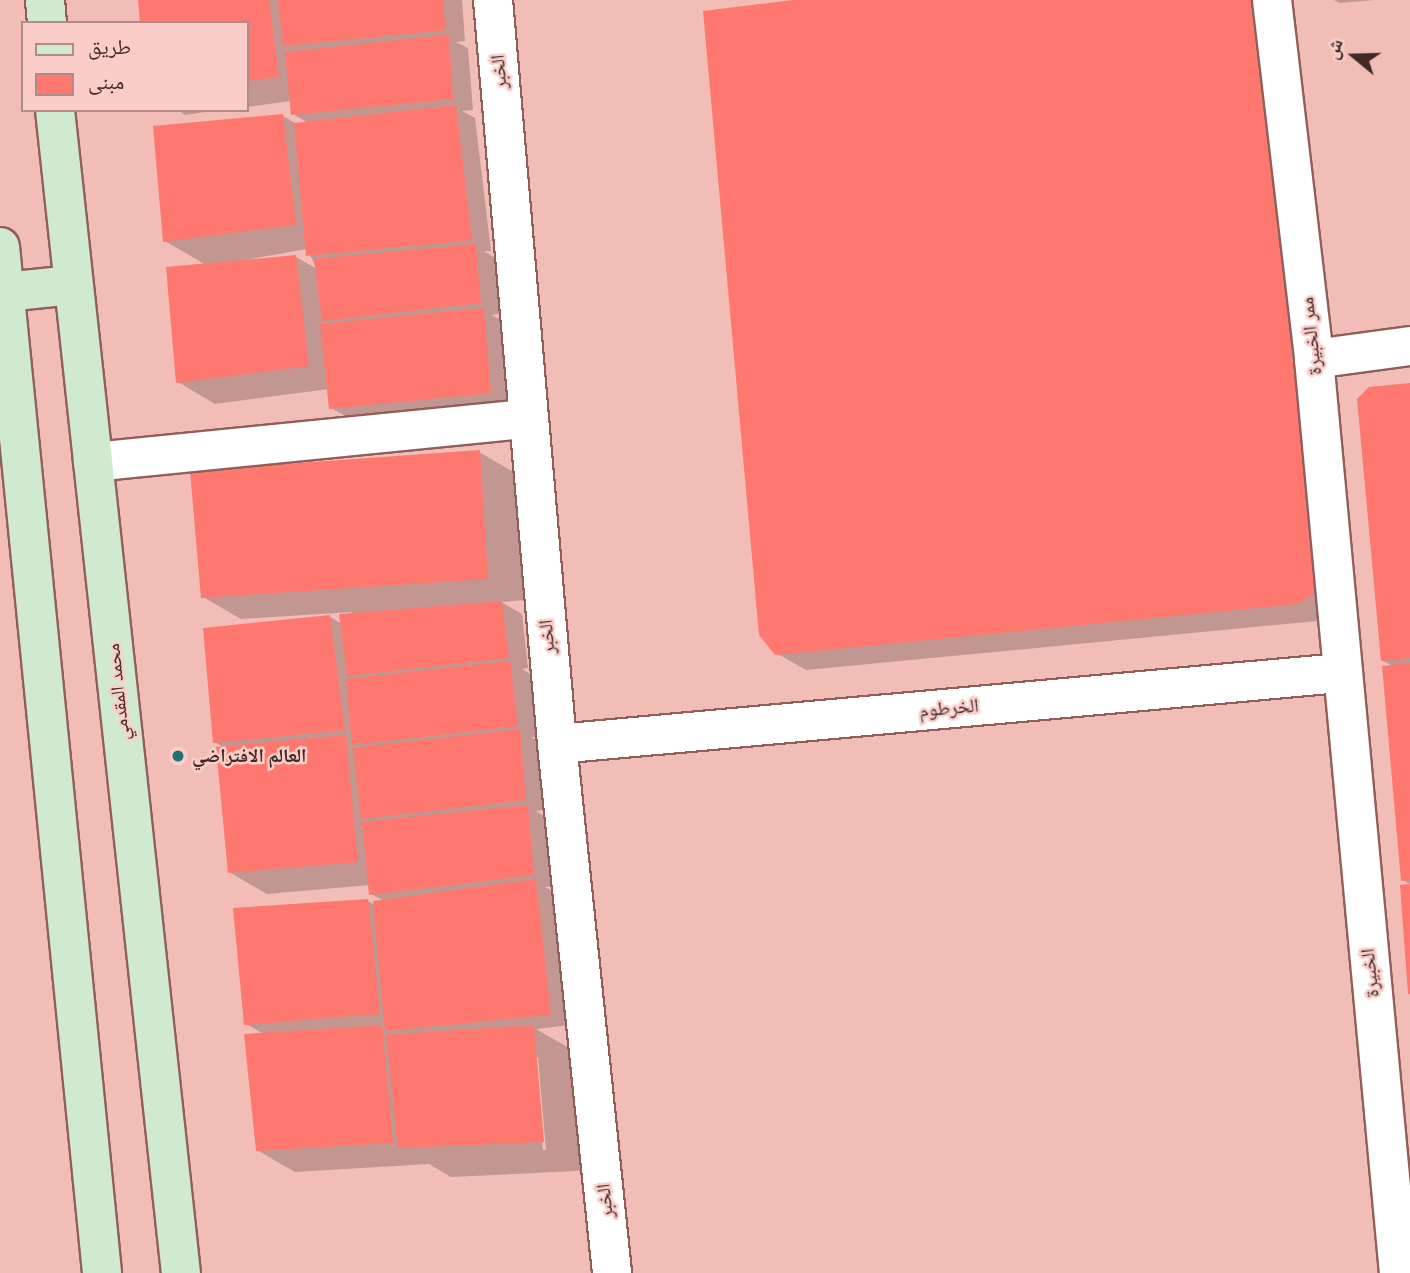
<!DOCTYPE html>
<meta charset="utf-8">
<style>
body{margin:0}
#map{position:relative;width:1410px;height:1273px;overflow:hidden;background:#f3bdb7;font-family:"Fira Sans","Noto Naskh Arabic",sans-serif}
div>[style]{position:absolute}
.shadow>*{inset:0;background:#0003}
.building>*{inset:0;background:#fe786f}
.roads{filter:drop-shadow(2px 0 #905f5a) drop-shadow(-2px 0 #905f5a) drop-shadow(0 2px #905f5a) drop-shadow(0 -2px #905f5a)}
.street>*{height:38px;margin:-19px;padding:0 19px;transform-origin:19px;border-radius:19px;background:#fff}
.secondary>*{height:38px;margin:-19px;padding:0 19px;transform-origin:19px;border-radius:19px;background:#d0ead2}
.dots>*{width:19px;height:19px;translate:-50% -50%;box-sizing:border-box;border:4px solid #facdc8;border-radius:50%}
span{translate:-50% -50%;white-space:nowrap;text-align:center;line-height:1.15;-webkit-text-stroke:5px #facdc8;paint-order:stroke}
.street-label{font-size:19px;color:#402a28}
.poi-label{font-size:19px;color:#402a28;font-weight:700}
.left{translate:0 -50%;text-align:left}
.legend{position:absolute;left:21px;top:21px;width:228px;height:91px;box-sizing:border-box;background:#facdc8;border:2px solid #b08c88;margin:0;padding:9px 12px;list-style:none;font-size:21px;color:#402a28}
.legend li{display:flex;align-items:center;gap:14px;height:35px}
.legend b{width:35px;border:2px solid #b08c88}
.north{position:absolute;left:1319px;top:21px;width:70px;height:70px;-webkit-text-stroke:5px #facdc8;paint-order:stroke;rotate:289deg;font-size:19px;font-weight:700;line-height:28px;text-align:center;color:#402a28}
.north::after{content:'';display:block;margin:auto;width:24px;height:32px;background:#402a28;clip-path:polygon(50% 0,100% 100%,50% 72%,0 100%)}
</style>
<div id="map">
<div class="shadow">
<i style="clip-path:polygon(evenodd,140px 0,462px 0,465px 41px,456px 42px,468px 48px,473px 110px,462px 111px,475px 118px,491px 251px,484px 251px,495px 258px,500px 314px,492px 315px,503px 321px,510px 404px,351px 419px,331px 408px,329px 389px,215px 404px,178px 382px,206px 265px,165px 241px,283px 116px,297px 124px,308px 123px,293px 114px,291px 101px,247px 107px,247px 23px,140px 0,307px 249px,317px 269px,296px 257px,222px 264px,307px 249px)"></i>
<i style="clip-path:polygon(807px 0,1282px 0,1328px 620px,806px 670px,776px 653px)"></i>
<i style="clip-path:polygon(1334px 0,1375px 0,1340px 3px)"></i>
<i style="clip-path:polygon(178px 110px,219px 110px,185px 115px)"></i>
<i style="clip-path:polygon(1410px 385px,1410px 884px,1403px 880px,1394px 667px,1382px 660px)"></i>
<i style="clip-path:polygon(evenodd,479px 452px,517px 474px,525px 600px,501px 602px,522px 614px,528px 668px,522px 669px,530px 674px,537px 737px,531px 737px,539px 742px,545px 810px,536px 811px,547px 818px,553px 886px,545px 887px,556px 893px,570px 1025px,536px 1029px,585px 1057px,595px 1170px,451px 1177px,429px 1164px,295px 1172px,257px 1150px,264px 1034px,246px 1024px,368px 901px,375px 905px,384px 901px,371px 894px,370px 885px,267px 894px,229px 872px,225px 748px,215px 742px,330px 617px,342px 624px,352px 612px,241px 619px,203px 597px,479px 452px,535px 1057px,538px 1057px,546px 1150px,543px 1150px,535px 1057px)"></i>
</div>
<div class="building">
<i style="clip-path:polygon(138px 0,269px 0,279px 77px,247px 81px,247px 23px,140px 23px)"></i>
<i style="clip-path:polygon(278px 0,443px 0,446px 30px,283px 46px)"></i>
<i style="clip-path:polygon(793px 0,1255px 0,1317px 591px,1298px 604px,775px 655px,759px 635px,703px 11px)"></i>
<i style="clip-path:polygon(449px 35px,453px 99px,291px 115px,285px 52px)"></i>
<i style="clip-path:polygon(456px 105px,472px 240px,306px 256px,294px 123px)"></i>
<i style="clip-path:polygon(283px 114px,296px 225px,163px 242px,153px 126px)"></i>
<i style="clip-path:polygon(476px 244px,481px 303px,322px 321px,314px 259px)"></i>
<i style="clip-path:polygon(296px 255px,309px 366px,176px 383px,166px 267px)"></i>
<i style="clip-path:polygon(484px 308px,491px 393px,329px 409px,320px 324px)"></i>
<i style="clip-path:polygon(1410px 383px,1410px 658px,1381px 661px,1357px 399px,1369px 387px)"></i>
<i style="clip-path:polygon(480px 450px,488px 579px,201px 598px,190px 471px)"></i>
<i style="clip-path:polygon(502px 601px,509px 658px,347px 676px,339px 614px)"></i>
<i style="clip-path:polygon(330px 615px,345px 730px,213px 743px,203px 628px)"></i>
<i style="clip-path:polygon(510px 661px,518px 726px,352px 745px,346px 679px)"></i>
<i style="clip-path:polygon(1410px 663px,1410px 880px,1401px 881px,1382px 666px)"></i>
<i style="clip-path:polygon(520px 729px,526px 800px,361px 819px,353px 748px)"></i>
<i style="clip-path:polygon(346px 735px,358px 862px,228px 873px,216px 747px)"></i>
<i style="clip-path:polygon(528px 805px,534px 875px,369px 895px,362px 822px)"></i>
<i style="clip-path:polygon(536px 879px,551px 1015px,385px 1031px,373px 901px)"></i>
<i style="clip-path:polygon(1410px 884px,1410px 994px,1408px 994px,1400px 885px)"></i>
<i style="clip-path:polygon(368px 899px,380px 1014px,244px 1025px,233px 908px)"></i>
<i style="clip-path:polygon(382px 1025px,393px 1143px,256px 1151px,244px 1034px)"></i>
<i style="clip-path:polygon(534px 1025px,544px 1142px,398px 1148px,386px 1035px)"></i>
</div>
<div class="roads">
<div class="street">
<i style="left:493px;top:0;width:747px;rotate:85.08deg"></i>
<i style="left:557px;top:744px;width:532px;rotate:84.06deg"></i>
<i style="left:1272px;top:0;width:361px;rotate:83.3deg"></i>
<i style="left:1314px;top:359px;width:918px;rotate:84.69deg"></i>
<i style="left:1314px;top:359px;width:97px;rotate:-7.7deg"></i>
<i style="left:93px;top:462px;width:436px;rotate:-5.7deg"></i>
<i style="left:557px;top:744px;width:786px;rotate:-5.18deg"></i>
</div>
<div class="secondary">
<i style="left:45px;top:0;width:23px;rotate:85deg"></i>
<i style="left:55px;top:110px;width:1170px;rotate:83.82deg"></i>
<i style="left:0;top:247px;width:1031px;rotate:84.32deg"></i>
<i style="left:5px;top:292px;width:68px;rotate:-5.9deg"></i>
</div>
</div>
<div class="dots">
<i style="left:178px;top:756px;background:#256f77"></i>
</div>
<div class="street-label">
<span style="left:499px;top:72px;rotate:-95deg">الخبر</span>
<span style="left:1311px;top:336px;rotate:-96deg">ممر الخبيرة</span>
<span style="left:547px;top:637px;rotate:-95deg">الخبر</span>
<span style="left:118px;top:692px;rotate:-96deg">محمد المقدمي</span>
<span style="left:949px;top:708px;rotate:-5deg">الخرطوم</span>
<span style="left:1370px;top:973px;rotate:-96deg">الخبيرة</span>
<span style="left:605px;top:1201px;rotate:-96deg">الخبر</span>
</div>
<div class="poi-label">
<span class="left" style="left:192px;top:756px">العالم الافتراضي</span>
</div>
<ul class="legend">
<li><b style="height:9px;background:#d0ead2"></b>طريق</li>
<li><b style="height:19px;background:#fe786f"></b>مبنى</li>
</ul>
<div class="north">ش</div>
</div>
